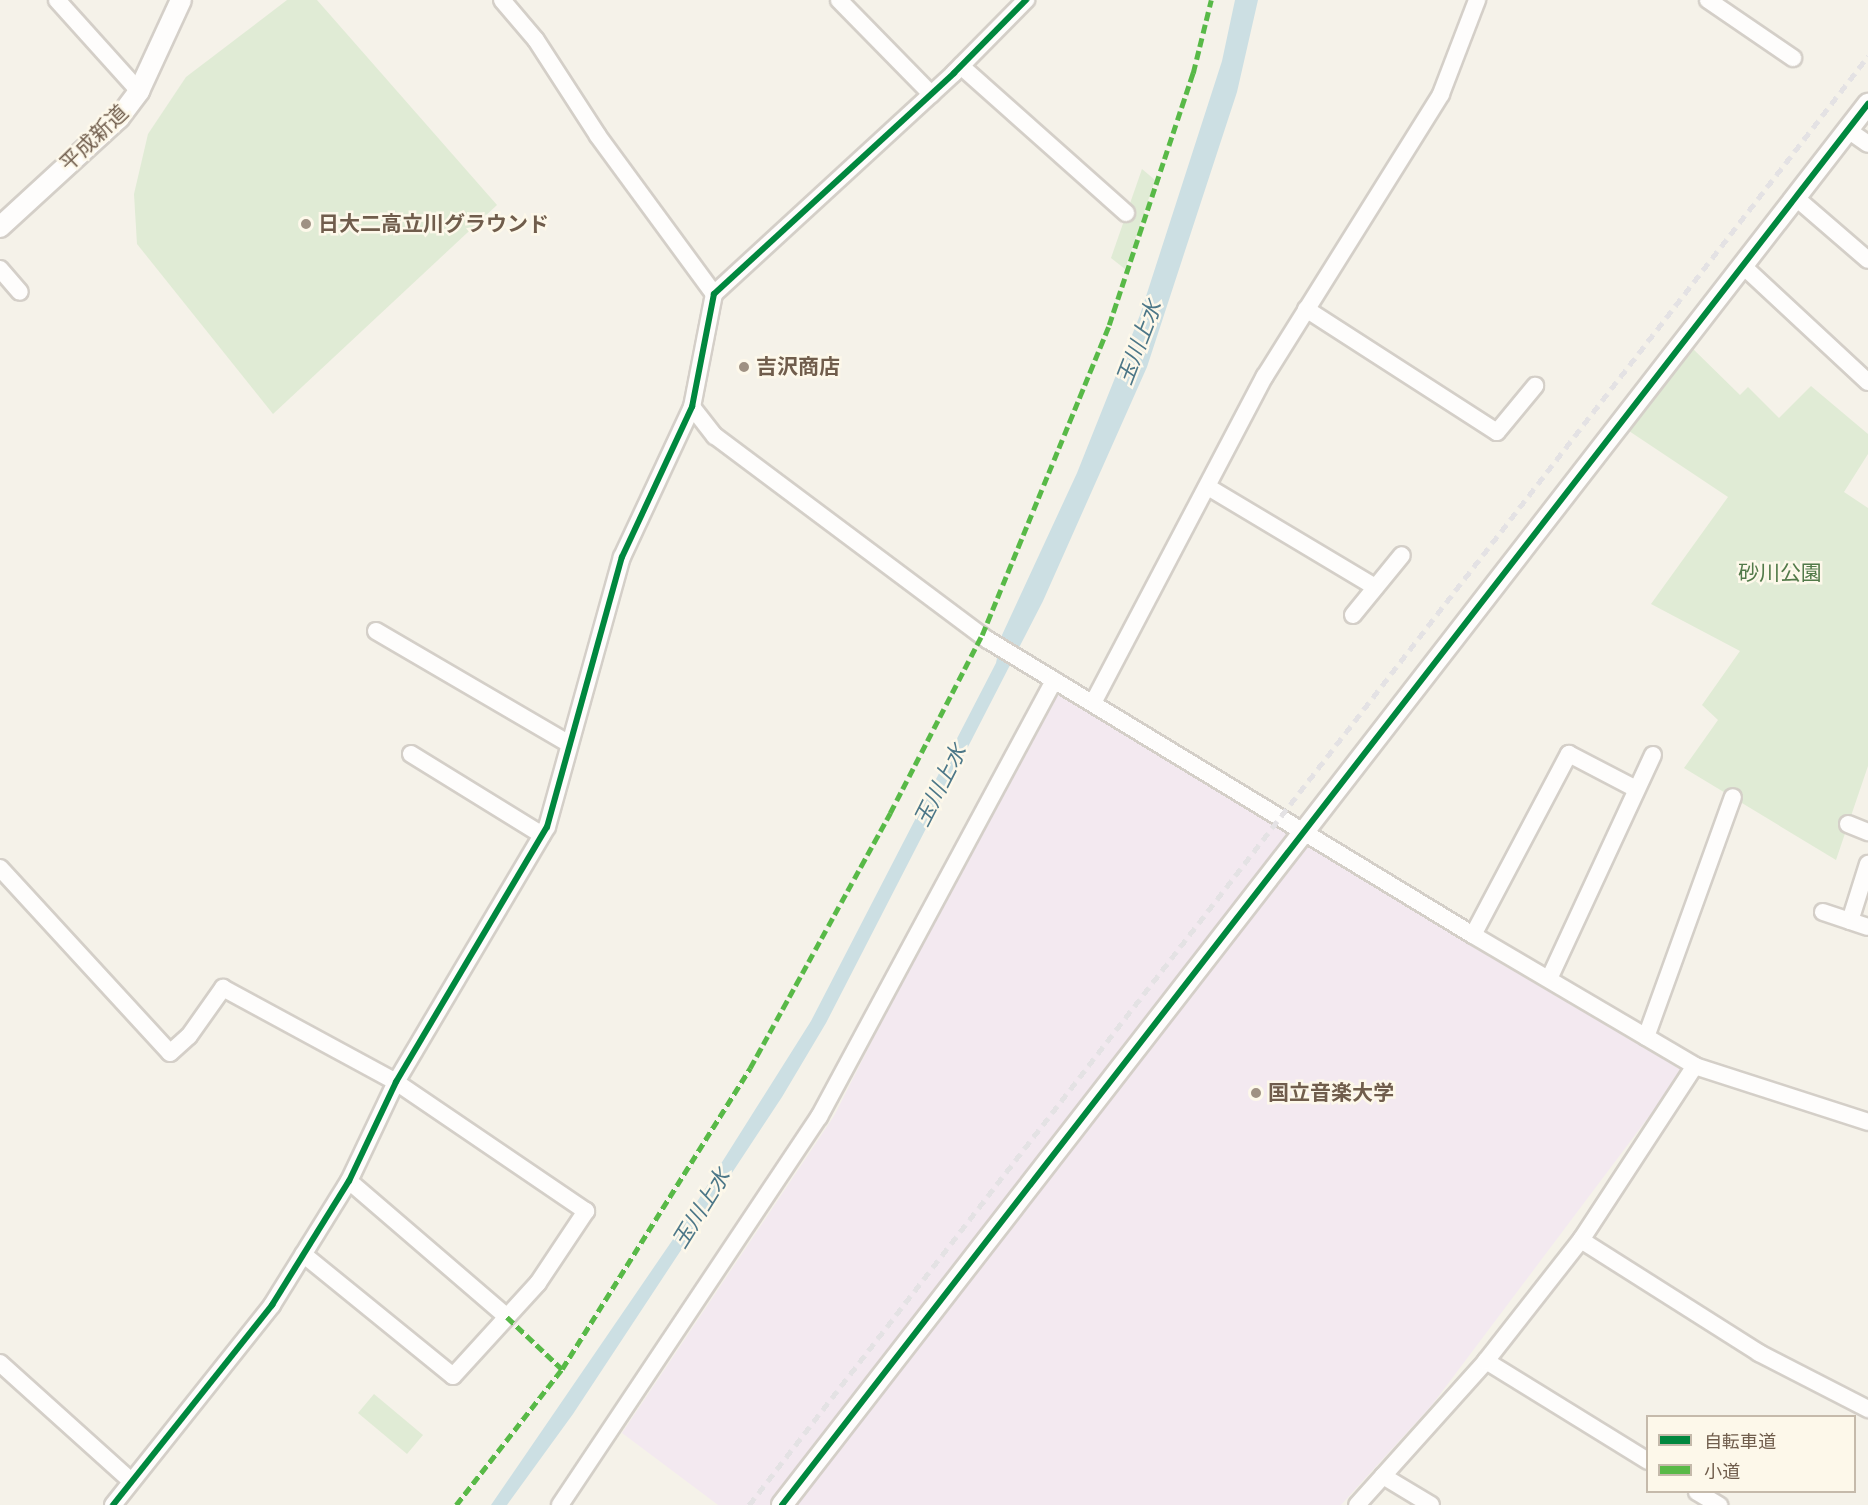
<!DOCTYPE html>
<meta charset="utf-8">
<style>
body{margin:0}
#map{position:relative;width:1868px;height:1505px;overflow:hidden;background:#f5f2e9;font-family:"Nunito Sans","Noto Sans JP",sans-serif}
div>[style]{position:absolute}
.education>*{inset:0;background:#f3e9f0}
.green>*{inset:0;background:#e0ebd5}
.water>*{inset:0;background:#ccdfe3}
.roads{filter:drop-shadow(2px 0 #d4cfc8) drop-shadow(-2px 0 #d4cfc8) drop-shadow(0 2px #d4cfc8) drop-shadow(0 -2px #d4cfc8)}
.minor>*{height:16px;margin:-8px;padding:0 8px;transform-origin:8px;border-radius:8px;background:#fefdfc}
.tertiary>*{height:20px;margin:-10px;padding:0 10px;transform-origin:10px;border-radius:10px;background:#fefdfc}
.rail>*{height:4.5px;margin-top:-2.25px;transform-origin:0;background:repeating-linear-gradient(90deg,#e4e2e4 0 9px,transparent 0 15px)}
.quiet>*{height:4.5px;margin-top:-2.25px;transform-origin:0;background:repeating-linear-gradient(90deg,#58b947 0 9px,transparent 0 13.5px)}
.cycleway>*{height:6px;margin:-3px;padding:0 3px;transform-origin:3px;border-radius:3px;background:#00873e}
.dots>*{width:16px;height:16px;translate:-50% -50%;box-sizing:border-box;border:3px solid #fdf8ea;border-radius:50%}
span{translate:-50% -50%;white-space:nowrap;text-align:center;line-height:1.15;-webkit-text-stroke:5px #fdf8ea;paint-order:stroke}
.street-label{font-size:21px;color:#705d4c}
.poi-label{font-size:21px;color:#705d4c;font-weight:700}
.left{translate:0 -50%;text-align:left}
.park-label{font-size:21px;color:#527a49}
.water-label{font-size:22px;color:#4c7788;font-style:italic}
.legend{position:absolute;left:1646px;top:1415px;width:210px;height:78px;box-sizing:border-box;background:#fdf8ea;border:2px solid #c5baab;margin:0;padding:8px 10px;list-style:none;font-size:18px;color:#705d4c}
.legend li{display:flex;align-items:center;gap:12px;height:30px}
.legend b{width:30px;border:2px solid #c5baab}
</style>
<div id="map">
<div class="education">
<i style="clip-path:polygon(1050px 689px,1684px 1070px,1432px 1405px,1341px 1505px,718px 1505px,622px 1433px,834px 1116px)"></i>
</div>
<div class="green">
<i style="clip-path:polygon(287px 0,317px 0,497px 205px,273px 414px,137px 244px,134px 194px,148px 134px,186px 77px)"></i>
<i style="clip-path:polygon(1142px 169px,1155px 180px,1125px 269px,1111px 258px)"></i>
<i style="clip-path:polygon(1689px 345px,1740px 395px,1748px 387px,1779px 418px,1811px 386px,1868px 434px,1868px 454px,1844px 492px,1868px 508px,1868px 766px,1836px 860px,1684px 768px,1718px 720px,1702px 705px,1740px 651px,1651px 604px,1728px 497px,1626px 429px)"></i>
<i style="clip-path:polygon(374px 1394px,423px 1435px,407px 1454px,358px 1413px)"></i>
</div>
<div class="water">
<i style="clip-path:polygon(1235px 0,1258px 0,1237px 92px,1147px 367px,1043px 601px,826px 1023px,782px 1097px,573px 1414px,507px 1505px,491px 1505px,678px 1232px,811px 1021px,996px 663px,1002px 635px,1077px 473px,1140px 315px,1222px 61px)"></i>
</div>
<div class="roads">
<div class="minor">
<i style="left:57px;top:0;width:122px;rotate:48deg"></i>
<i style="left:502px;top:0;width:52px;rotate:49.6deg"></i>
<i style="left:536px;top:40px;width:114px;rotate:57.1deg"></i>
<i style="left:598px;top:136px;width:196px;rotate:53.7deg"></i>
<i style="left:839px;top:0;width:132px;rotate:45.6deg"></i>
<i style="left:1708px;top:0;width:103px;rotate:34.3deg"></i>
<i style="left:961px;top:66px;width:221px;rotate:41.7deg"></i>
<i style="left:1848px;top:130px;width:24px;rotate:35deg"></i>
<i style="left:1795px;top:197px;width:96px;rotate:40.8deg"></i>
<i style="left:1742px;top:265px;width:172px;rotate:42.9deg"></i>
<i style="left:0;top:269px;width:30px;rotate:49deg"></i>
<i style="left:1306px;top:309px;width:227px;rotate:32.8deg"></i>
<i style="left:1497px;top:432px;width:60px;rotate:-50.4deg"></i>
<i style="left:692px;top:407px;width:37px;rotate:52deg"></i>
<i style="left:715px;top:436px;width:341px;rotate:36.8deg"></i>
<i style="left:988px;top:640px;width:568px;rotate:31.31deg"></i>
<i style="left:1473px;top:935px;width:258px;rotate:30.5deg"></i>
<i style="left:1695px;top:1066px;width:182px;rotate:17.9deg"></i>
<i style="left:1208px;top:487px;width:195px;rotate:30.9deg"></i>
<i style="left:1353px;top:615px;width:77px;rotate:-50.8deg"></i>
<i style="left:376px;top:631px;width:224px;rotate:30.3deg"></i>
<i style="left:1093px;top:703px;width:369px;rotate:-62.3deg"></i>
<i style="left:1265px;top:376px;width:332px;rotate:-58deg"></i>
<i style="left:1441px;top:94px;width:101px;rotate:-69deg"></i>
<i style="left:411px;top:754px;width:154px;rotate:31.7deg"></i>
<i style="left:1848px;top:824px;width:22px;rotate:22deg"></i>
<i style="left:0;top:868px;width:251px;rotate:47.4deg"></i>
<i style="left:170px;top:1053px;width:25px;rotate:-42deg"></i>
<i style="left:189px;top:1036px;width:59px;rotate:-54.7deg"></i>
<i style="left:223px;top:988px;width:197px;rotate:28.5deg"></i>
<i style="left:396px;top:1082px;width:230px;rotate:34.2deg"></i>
<i style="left:586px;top:1211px;width:87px;rotate:123.7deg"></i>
<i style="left:538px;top:1283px;width:126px;rotate:132.4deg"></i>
<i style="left:453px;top:1376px;width:193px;rotate:-140.9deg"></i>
<i style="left:1823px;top:912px;width:47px;rotate:18.4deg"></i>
<i style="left:1850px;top:921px;width:60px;rotate:-72.5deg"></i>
<i style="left:1473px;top:935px;width:205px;rotate:-62.1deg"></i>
<i style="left:1569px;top:754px;width:76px;rotate:27.6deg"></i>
<i style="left:1549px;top:979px;width:247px;rotate:-65.1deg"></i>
<i style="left:1646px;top:1037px;width:255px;rotate:-70.1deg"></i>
<i style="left:349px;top:1181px;width:208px;rotate:40.7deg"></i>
<i style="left:1581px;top:1240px;width:211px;rotate:32.4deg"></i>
<i style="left:1759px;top:1353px;width:123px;rotate:27.2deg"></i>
<i style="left:1486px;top:1361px;width:190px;rotate:31.7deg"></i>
<i style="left:0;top:1363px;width:176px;rotate:42deg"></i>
<i style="left:1383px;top:1476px;width:56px;rotate:31.1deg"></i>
<i style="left:1697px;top:1492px;width:26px;rotate:31deg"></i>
<i style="left:113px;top:1505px;width:256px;rotate:-51.5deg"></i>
<i style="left:272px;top:1305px;width:146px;rotate:-58.2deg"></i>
<i style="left:349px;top:1181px;width:110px;rotate:-64.6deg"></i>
<i style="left:396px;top:1082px;width:296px;rotate:-59.4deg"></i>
<i style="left:547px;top:827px;width:280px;rotate:-74.5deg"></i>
<i style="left:622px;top:557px;width:166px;rotate:-65deg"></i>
<i style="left:692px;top:407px;width:115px;rotate:-79deg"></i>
<i style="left:714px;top:294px;width:326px;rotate:-42.6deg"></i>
<i style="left:954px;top:73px;width:103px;rotate:-45.4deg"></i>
<i style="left:560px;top:1505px;width:467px;rotate:-56.3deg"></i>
<i style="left:819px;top:1117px;width:496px;rotate:-61.7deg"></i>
<i style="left:1357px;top:1505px;width:193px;rotate:-48.1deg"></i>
<i style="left:1486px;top:1361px;width:154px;rotate:-51.9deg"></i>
<i style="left:1581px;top:1240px;width:208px;rotate:-56.8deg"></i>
</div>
<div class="tertiary">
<i style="left:0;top:227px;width:161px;rotate:-42.5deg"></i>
<i style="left:119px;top:118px;width:34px;rotate:-53deg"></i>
<i style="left:139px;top:91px;width:100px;rotate:-65.2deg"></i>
<i style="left:782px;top:1505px;width:1773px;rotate:-52.22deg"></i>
</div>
</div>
<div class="rail">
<i style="left:749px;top:1505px;width:1831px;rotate:-52.32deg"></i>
</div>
<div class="quiet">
<i style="left:507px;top:1317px;width:76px;rotate:43.4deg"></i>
<i style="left:456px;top:1505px;width:172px;rotate:-52.1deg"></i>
<i style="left:562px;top:1369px;width:355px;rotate:-58deg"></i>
<i style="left:750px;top:1068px;width:291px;rotate:-61.2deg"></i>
<i style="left:890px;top:813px;width:200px;rotate:-62.7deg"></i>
<i style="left:982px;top:635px;width:335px;rotate:-67.7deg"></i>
<i style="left:1109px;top:325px;width:266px;rotate:-71.6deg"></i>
<i style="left:1193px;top:73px;width:75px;rotate:-76.1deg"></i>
</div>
<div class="cycleway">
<i style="left:113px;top:1505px;width:256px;rotate:-51.5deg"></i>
<i style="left:272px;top:1305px;width:146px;rotate:-58.2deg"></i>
<i style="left:349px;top:1181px;width:110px;rotate:-64.6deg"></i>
<i style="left:396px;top:1082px;width:296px;rotate:-59.4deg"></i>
<i style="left:547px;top:827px;width:280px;rotate:-74.5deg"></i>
<i style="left:622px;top:557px;width:166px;rotate:-65deg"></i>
<i style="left:692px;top:407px;width:115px;rotate:-79deg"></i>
<i style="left:714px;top:294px;width:326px;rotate:-42.6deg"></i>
<i style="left:954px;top:73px;width:103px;rotate:-45.4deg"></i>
<i style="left:782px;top:1505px;width:1773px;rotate:-52.22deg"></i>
</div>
<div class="dots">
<i style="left:306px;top:224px;background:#9f9183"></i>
<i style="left:744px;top:367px;background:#9f9183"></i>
<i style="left:1256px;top:1093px;background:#9f9183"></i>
</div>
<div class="street-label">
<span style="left:94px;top:138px;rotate:-44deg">平成新道</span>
</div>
<div class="poi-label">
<span class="left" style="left:318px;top:224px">日大二高立川グラウンド</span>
<span class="left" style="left:756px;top:367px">吉沢商店</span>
<span class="left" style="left:1268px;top:1093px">国立音楽大学</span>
</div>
<div class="park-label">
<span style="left:1780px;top:573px">砂川公園</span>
</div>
<div class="water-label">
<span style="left:1140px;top:343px;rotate:-69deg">玉川上水</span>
<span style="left:941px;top:786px;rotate:-63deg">玉川上水</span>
<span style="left:702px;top:1209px;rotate:-58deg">玉川上水</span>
</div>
<ul class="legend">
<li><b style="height:8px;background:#00873e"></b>自転車道</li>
<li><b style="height:8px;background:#58b947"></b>小道</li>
</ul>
</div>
